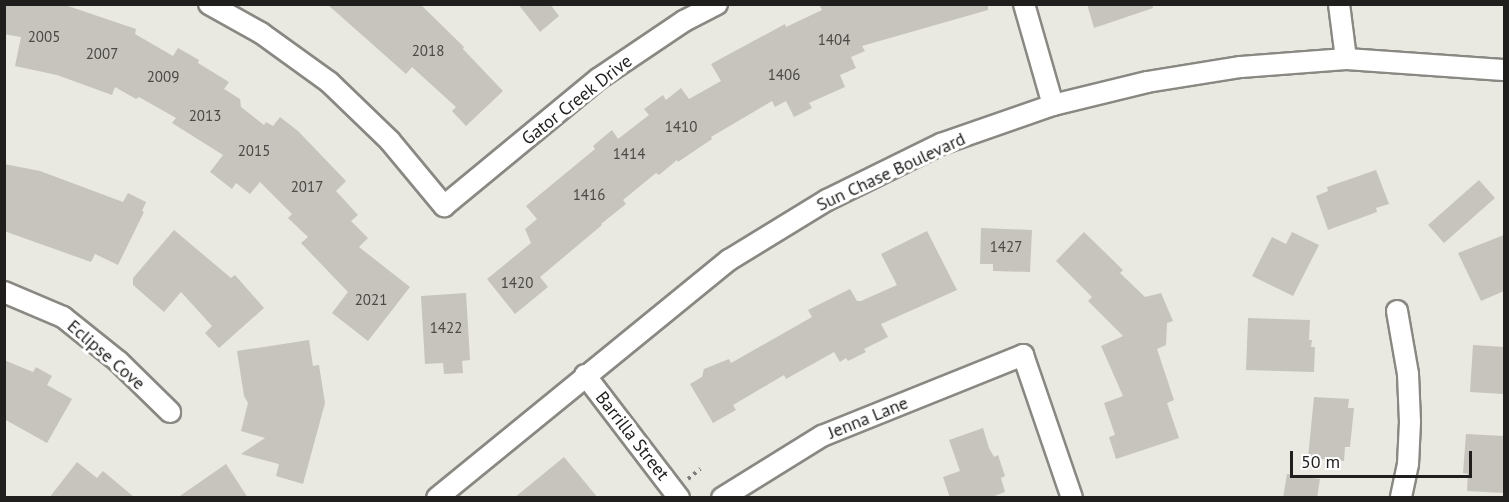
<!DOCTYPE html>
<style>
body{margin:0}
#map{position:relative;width:1509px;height:502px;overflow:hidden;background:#e9e8e1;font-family:"PT Sans",sans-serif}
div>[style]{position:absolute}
.building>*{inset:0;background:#c6c4bd}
.path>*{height:4px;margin-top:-2px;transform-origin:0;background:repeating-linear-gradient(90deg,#7d7c78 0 3px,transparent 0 7.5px)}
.roads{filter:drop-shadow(2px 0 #8a8882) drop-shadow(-2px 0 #8a8882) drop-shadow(0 2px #8a8882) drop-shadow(0 -2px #8a8882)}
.street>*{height:20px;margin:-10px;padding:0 10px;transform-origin:10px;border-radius:10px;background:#fff}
span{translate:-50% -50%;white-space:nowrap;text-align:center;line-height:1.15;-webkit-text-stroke:6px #fff;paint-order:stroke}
.number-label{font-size:15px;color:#4a4845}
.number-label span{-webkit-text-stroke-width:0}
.street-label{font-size:18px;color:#201f1d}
.frame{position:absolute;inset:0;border:6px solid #201f1d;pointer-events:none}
.scale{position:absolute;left:1290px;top:451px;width:182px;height:27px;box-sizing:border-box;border:3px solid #201f1d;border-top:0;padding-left:8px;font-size:18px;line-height:21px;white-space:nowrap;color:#201f1d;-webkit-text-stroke:4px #fff;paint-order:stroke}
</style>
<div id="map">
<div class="building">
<i style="clip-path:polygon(4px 4px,62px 4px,136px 29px,135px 34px,173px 56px,178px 48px,199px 60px,198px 63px,229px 82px,224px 89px,240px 99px,241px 107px,264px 125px,266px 122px,273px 126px,280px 117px,298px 131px,346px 181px,336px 191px,358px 215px,351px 221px,368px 238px,359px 247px,410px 287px,368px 341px,332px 313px,348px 292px,301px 243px,308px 237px,288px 218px,292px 214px,260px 182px,250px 194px,236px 183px,232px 189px,210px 172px,223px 155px,172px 123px,176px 118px,139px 97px,136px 99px,115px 87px,112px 95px,57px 75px,15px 66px,21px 37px,4px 34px)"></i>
<i style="clip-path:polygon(327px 4px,420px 4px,464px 47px,463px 49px,503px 91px,466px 126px,452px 111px,456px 107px,412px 67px,406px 74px)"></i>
<i style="clip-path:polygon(518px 4px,550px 4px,559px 16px,540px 32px)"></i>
<i style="clip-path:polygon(819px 4px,988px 4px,988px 10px,862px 46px,865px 51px,851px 57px,856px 68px,840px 75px,845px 87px,809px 103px,812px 108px,794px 117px,786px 101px,775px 107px,772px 101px,711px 137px,712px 139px,678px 162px,677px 160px,659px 175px,656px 173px,623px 200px,626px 204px,601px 224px,602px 225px,540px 277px,548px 287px,515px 314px,487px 279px,531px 243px,525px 229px,537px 219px,526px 206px,595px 149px,593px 146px,612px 130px,618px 139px,649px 115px,644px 109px,663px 95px,666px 100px,681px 88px,689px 99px,721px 81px,711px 64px,785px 24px,786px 27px,822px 10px)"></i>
<i style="clip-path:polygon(1087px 4px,1152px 4px,1153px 8px,1094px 28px)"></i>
<i style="clip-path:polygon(4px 164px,40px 171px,123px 202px,128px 193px,146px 202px,142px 211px,144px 212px,118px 265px,95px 254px,91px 262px,4px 231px)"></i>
<i style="clip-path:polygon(1376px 170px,1389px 204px,1376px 208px,1377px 212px,1328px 230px,1316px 196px,1328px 191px,1327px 187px)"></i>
<i style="clip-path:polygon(1479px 180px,1495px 198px,1444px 243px,1428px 225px)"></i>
<i style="clip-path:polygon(981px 228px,1032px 230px,1030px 272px,993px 271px,993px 264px,980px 264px)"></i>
<i style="clip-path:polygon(174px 230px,231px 278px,235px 275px,264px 308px,219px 348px,205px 333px,212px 326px,181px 292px,164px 312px,133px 285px,133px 278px)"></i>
<i style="clip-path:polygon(927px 231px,957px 290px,881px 324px,888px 337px,864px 349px,866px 352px,848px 361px,846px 358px,840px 362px,834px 352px,786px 379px,784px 375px,733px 405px,736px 410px,713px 423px,690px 384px,702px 377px,704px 369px,729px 359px,731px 363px,812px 317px,808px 310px,850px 289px,857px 301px,861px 301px,897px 285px,881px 254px)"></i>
<i style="clip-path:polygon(1084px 232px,1123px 270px,1120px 273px,1145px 297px,1161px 293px,1173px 321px,1167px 323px,1166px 345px,1157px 349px,1174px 400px,1167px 403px,1179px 438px,1116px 459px,1109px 437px,1115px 435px,1104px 403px,1123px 396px,1101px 346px,1123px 336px,1088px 301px,1092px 297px,1056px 261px)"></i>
<i style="clip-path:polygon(1292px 232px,1319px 245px,1293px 296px,1252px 276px,1272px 237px,1286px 244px)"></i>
<i style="clip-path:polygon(1504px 235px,1504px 291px,1481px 301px,1458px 253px)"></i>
<i style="clip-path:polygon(466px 293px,470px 360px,462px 361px,463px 373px,444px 374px,443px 363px,425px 364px,421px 296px)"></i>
<i style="clip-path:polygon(1248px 318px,1310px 320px,1309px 340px,1312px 340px,1311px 347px,1315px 347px,1314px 372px,1246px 370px)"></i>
<i style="clip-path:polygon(309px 340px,313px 366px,319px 365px,325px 403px,303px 484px,276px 476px,279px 464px,241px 454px,265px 438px,241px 431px,248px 403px,244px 396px,237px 351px)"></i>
<i style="clip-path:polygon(1473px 345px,1504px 347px,1504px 394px,1470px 392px)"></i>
<i style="clip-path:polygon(4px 360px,33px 372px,36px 367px,52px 376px,47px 385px,72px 399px,47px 443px,4px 419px)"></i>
<i style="clip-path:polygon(1314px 397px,1349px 399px,1348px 408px,1354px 408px,1350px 447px,1345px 447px,1344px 461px,1308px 458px)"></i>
<i style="clip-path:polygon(983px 428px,989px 448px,994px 457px,998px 455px,1005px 476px,1001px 478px,1005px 492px,989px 498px,950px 498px,943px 477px,960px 471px,949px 440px)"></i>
<i style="clip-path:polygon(1466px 434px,1504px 436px,1504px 493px,1467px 491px,1468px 474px,1463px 473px)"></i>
<i style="clip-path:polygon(564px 457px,598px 498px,514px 498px)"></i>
<i style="clip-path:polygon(77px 462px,97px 478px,103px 471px,135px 498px,49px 498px)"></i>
<i style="clip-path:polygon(226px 464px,248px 498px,177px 498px)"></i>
<i style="clip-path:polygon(1287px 474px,1320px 479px,1317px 498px,1283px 498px)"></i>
</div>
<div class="path">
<i style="left:688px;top:479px;width:16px;rotate:-40deg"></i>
</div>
<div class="roads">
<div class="street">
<i style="left:209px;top:4px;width:60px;rotate:29.1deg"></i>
<i style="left:261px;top:33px;width:84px;rotate:35.8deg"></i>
<i style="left:329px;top:82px;width:85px;rotate:44deg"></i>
<i style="left:390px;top:141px;width:85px;rotate:50.3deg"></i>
<i style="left:444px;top:206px;width:200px;rotate:-39.5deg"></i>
<i style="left:598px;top:79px;width:104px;rotate:-34deg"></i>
<i style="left:684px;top:21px;width:37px;rotate:-27deg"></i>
<i style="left:1024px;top:4px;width:105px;rotate:74deg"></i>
<i style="left:1339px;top:4px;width:55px;rotate:82.7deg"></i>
<i style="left:4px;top:292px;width:64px;rotate:23deg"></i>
<i style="left:63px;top:317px;width:70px;rotate:38.7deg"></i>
<i style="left:118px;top:361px;width:73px;rotate:44.4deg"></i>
<i style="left:1397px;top:311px;width:64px;rotate:80.1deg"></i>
<i style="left:1408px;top:374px;width:48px;rotate:87.6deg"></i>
<i style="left:1410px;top:422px;width:42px;rotate:92.7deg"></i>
<i style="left:1408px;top:464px;width:35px;rotate:102deg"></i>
<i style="left:585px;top:375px;width:155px;rotate:52.6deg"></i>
<i style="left:437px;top:498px;width:377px;rotate:-39.2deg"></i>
<i style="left:729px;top:260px;width:115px;rotate:-31.5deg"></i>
<i style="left:827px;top:200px;width:127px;rotate:-26.2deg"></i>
<i style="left:941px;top:144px;width:119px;rotate:-19.2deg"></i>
<i style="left:1053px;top:105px;width:97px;rotate:-13.7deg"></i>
<i style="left:1147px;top:82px;width:95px;rotate:-9.1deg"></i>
<i style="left:1241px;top:67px;width:105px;rotate:-4.4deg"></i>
<i style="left:1346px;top:59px;width:158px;rotate:4deg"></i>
<i style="left:722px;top:498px;width:118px;rotate:-31.8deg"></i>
<i style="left:822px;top:436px;width:217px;rotate:-21.9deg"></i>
<i style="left:1023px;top:355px;width:151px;rotate:71.1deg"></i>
</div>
</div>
<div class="number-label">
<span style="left:44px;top:37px">2005</span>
<span style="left:834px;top:40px">1404</span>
<span style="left:428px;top:51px">2018</span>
<span style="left:102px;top:54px">2007</span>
<span style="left:784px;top:75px">1406</span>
<span style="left:163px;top:77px">2009</span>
<span style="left:205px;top:116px">2013</span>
<span style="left:681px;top:127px">1410</span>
<span style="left:254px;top:151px">2015</span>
<span style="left:629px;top:154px">1414</span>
<span style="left:307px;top:187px">2017</span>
<span style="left:589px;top:195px">1416</span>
<span style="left:1006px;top:247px">1427</span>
<span style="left:517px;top:283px">1420</span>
<span style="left:371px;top:300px">2021</span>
<span style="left:446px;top:328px">1422</span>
</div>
<div class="street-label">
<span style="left:577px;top:100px;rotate:-38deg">Gator Creek Drive</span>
<span style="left:891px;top:172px;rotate:-25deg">Sun Chase Boulevard</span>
<span style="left:106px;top:355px;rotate:41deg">Eclipse Cove</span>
<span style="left:868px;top:418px;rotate:-22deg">Jenna Lane</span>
<span style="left:632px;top:436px;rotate:52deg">Barrilla Street</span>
</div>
<div class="frame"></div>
<div class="scale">50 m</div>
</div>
